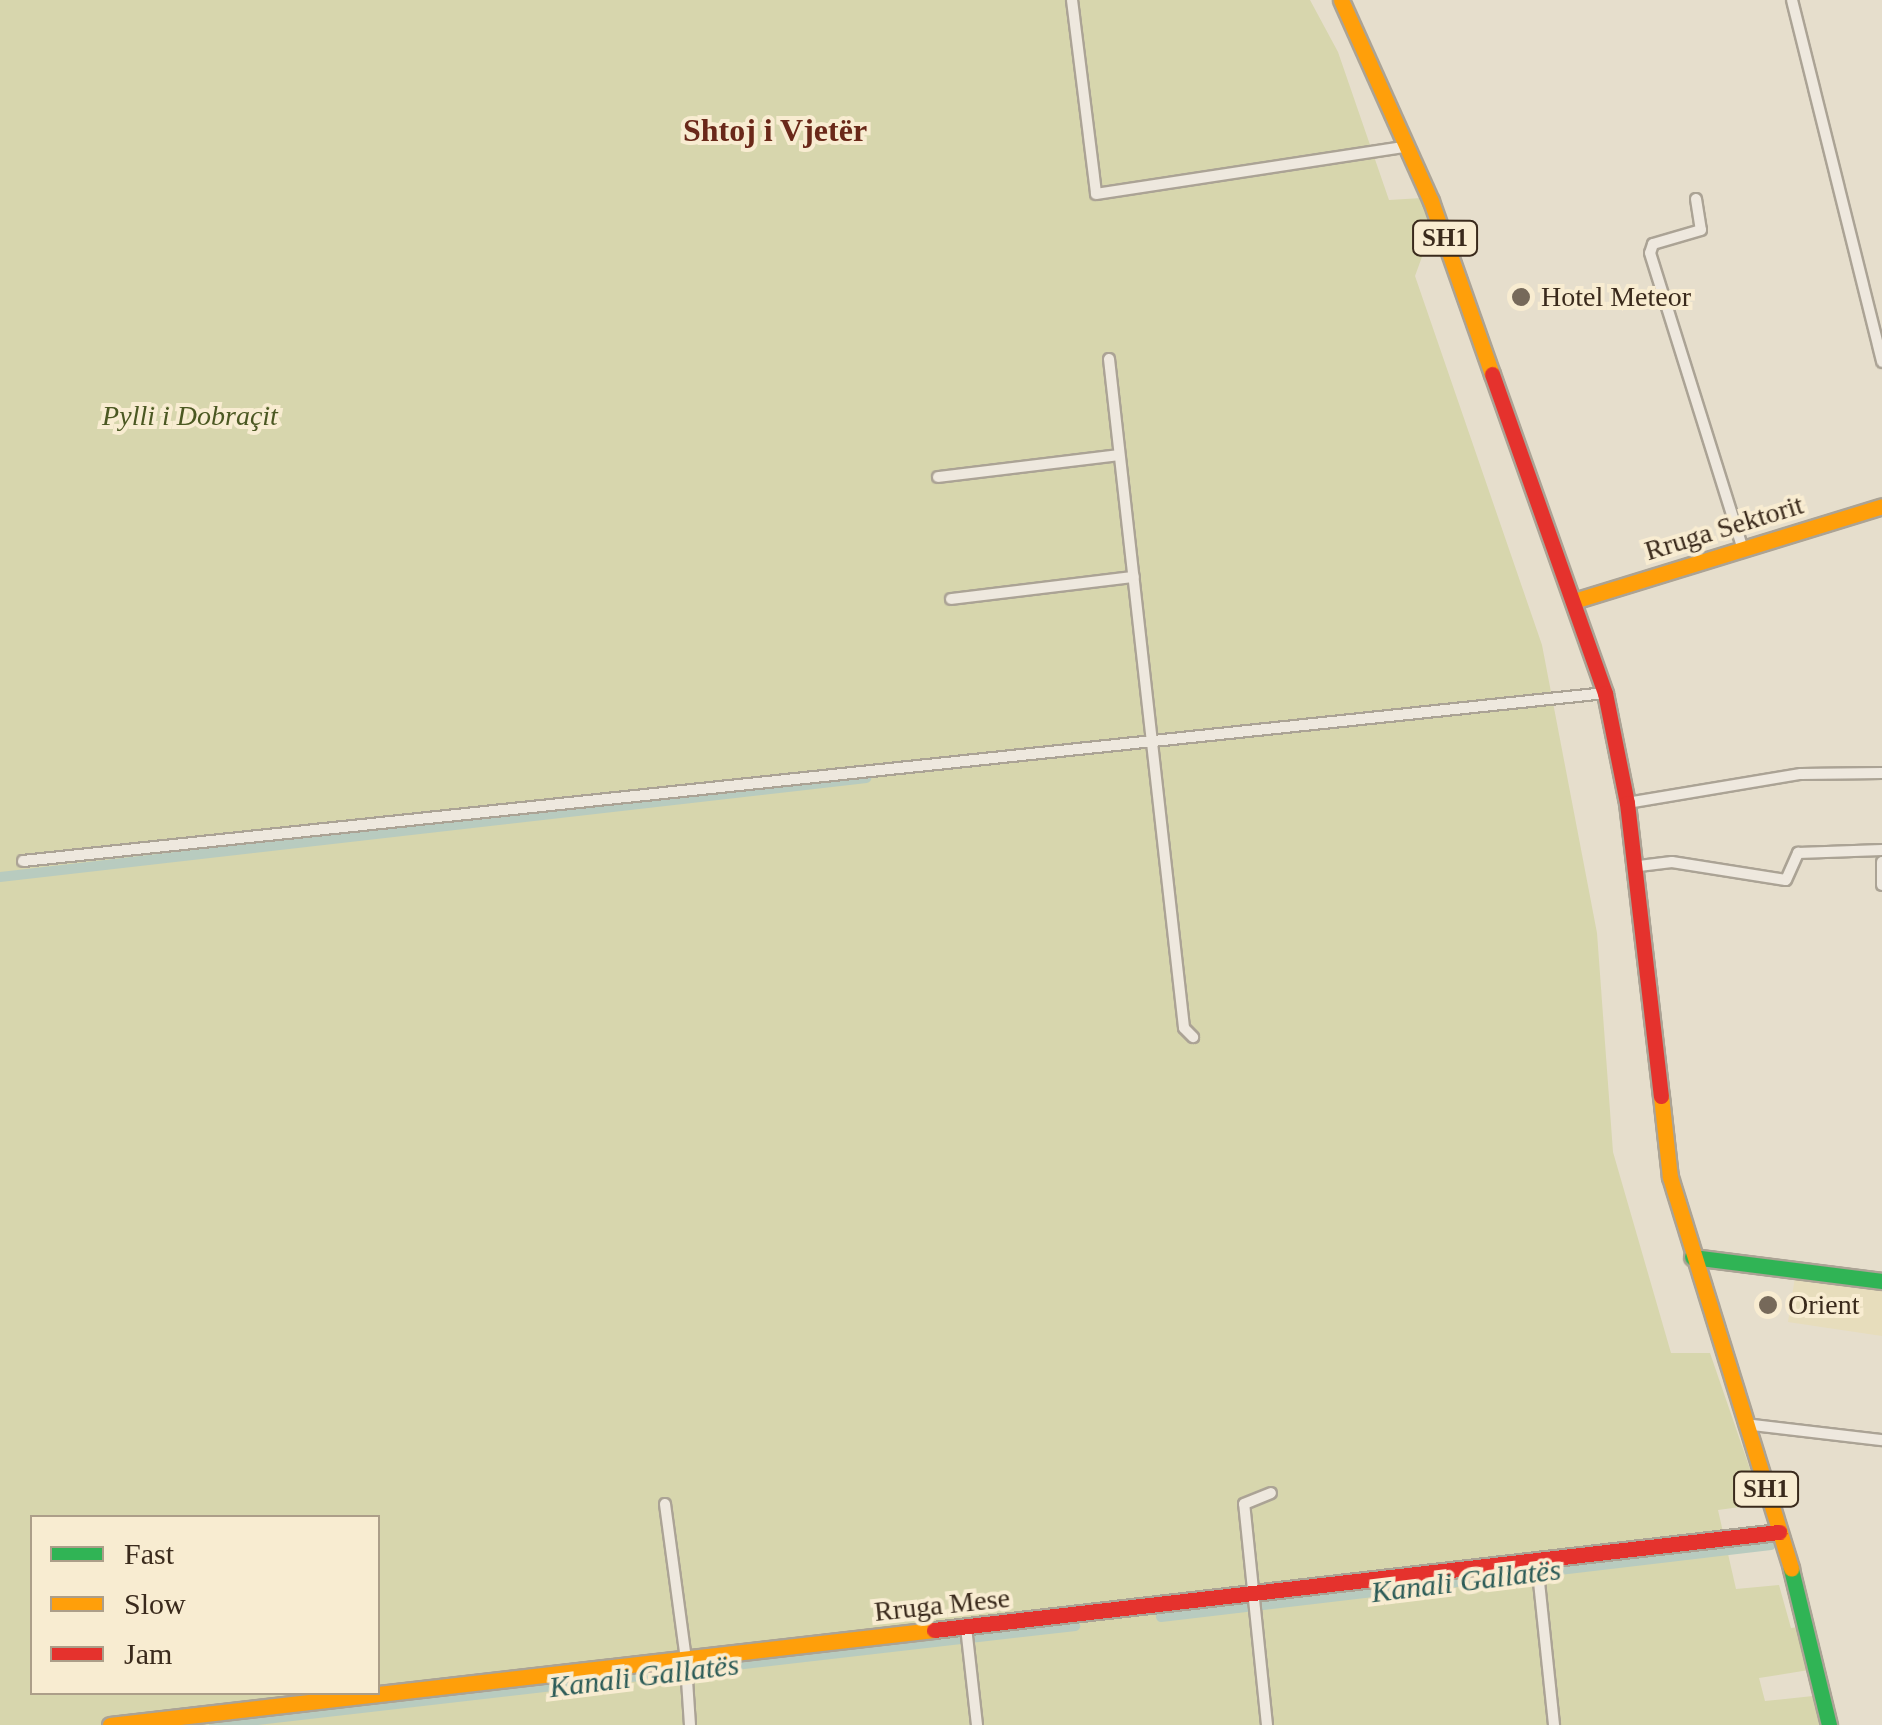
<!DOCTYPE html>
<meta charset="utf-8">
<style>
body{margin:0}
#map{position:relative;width:1882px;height:1725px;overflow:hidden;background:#e6decc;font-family:Georgia,serif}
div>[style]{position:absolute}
.farmland>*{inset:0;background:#e7ddbc}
.green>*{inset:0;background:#d7d6ad}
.canal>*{height:10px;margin:-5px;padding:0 5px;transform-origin:5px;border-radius:5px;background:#b8cbbf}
.roads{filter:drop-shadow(2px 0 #aba395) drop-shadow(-2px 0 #aba395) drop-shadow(0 2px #aba395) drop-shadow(0 -2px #aba395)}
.street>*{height:10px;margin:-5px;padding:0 5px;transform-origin:5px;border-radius:5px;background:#eee8de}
.fast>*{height:15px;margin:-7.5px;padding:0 7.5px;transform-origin:7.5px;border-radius:7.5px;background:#30b455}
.slow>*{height:15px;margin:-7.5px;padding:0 7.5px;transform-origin:7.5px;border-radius:7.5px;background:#ff9f0a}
.jam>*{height:15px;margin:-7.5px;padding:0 7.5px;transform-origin:7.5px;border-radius:7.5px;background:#e5322d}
.dots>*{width:28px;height:28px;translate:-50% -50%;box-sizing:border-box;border:5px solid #f8ecd1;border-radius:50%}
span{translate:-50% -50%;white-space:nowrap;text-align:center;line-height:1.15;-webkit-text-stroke:8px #f8ecd1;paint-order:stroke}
.shield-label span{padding:2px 8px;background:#f8ecd1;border:2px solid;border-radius:8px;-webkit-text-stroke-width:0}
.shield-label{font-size:25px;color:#3a2a1c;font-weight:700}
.poi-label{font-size:28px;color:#3a2a1c}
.left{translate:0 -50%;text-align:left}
.park-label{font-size:28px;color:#4b5822;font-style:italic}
.street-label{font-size:28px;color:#3a2a1c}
.water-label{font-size:30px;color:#2b5b57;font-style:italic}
.quarter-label{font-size:32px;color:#6a2819;font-weight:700}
.legend{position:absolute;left:30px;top:1515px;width:350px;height:180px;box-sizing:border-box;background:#f8ecd1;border:2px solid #ac9e89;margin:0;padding:12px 18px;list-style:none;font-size:30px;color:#3a2a1c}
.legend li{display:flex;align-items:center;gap:20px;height:50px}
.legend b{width:50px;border:2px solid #ac9e89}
</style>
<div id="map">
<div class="farmland">
<i style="clip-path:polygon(1795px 1277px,1882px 1289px,1882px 1336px,1788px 1322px)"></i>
</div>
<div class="green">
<i style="clip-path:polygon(evenodd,0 0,1310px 0,1338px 52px,1389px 200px,1422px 198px,1439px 245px,1423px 254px,1415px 276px,1542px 645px,1597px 933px,1613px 1152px,1671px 1353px,1710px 1353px,1762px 1504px,1718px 1510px,1736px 1589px,1779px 1585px,1791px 1628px,1799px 1627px,1809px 1670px,1759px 1678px,1765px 1701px,1813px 1696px,1819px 1725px,0 1725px,0 0,32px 1518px,378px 1518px,378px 1692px,32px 1692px,32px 1518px)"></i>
</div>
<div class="canal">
<i style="left:0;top:877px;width:872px;rotate:-6.52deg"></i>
<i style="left:1161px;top:1617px;width:614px;rotate:-6.73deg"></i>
<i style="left:214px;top:1725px;width:867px;rotate:-6.56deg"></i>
</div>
<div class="roads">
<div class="street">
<i style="left:1072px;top:0;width:195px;rotate:82.9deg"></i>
<i style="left:1096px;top:194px;width:316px;rotate:-8.7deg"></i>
<i style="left:1792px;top:0;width:373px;rotate:76deg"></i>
<i style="left:1696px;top:199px;width:31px;rotate:81deg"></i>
<i style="left:1701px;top:230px;width:50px;rotate:163.7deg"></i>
<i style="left:1653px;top:244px;width:9px;rotate:108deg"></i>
<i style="left:1650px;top:253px;width:310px;rotate:72.6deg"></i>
<i style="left:1109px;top:359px;width:673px;rotate:83.6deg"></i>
<i style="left:1184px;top:1028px;width:13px;rotate:45deg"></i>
<i style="left:938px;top:477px;width:182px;rotate:-6.9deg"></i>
<i style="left:951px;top:599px;width:184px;rotate:-6.9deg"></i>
<i style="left:1633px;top:802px;width:170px;rotate:-9.5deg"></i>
<i style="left:1801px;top:774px;width:81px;rotate:-0.7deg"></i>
<i style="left:23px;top:861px;width:1591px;rotate:-6.06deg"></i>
<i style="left:1882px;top:862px;width:23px;rotate:90deg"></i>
<i style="left:1639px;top:866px;width:33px;rotate:-7deg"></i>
<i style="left:1672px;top:862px;width:115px;rotate:9deg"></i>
<i style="left:1786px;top:880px;width:30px;rotate:-66deg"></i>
<i style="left:1798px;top:853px;width:84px;rotate:-2deg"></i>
<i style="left:1745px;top:1424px;width:138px;rotate:6.7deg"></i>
<i style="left:665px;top:1504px;width:156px;rotate:82.3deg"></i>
<i style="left:1537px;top:1563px;width:163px;rotate:84deg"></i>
<i style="left:966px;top:1627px;width:99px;rotate:83.6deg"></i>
<i style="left:686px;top:1665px;width:60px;rotate:86.2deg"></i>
<i style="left:1267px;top:1725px;width:222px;rotate:-95.9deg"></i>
<i style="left:1244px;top:1504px;width:29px;rotate:-22deg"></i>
</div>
<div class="fast">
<i style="left:1692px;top:1257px;width:192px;rotate:7.2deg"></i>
<i style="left:1791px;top:1569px;width:161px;rotate:76.3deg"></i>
</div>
<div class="slow">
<i style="left:1341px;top:0;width:220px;rotate:65.9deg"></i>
<i style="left:1431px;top:201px;width:183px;rotate:70.6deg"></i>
<i style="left:1574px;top:601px;width:322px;rotate:-17.1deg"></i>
<i style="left:1661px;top:1096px;width:81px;rotate:83.7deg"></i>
<i style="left:1670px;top:1177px;width:410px;rotate:72.8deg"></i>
<i style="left:110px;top:1725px;width:829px;rotate:-6.58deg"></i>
</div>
<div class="jam">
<i style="left:1492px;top:374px;width:338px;rotate:70.5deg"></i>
<i style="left:1605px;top:693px;width:112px;rotate:78.7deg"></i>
<i style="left:1627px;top:803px;width:295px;rotate:83.4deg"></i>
<i style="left:934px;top:1630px;width:851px;rotate:-6.62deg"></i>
</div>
</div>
<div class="dots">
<i style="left:1521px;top:297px;background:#76695a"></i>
<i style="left:1768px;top:1305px;background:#76695a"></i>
</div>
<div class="shield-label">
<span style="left:1445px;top:238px">SH1</span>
<span style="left:1766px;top:1489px">SH1</span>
</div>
<div class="poi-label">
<span class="left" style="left:1541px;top:297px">Hotel Meteor</span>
<span class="left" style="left:1788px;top:1305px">Orient</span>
</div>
<div class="park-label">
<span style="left:190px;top:416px">Pylli i Dobraçit</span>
</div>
<div class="street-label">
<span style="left:1724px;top:528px;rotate:-17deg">Rruga Sektorit</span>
<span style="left:942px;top:1605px;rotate:-6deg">Rruga Mese</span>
</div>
<div class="water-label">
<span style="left:1466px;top:1581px;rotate:-7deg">Kanali Gallatës</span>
<span style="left:644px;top:1676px;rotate:-7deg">Kanali Gallatës</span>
</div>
<div class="quarter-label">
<span style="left:775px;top:130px">Shtoj i Vjetër</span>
</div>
<ul class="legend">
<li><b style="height:12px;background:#30b455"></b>Fast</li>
<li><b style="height:12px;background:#ff9f0a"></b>Slow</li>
<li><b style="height:12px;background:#e5322d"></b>Jam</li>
</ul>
</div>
